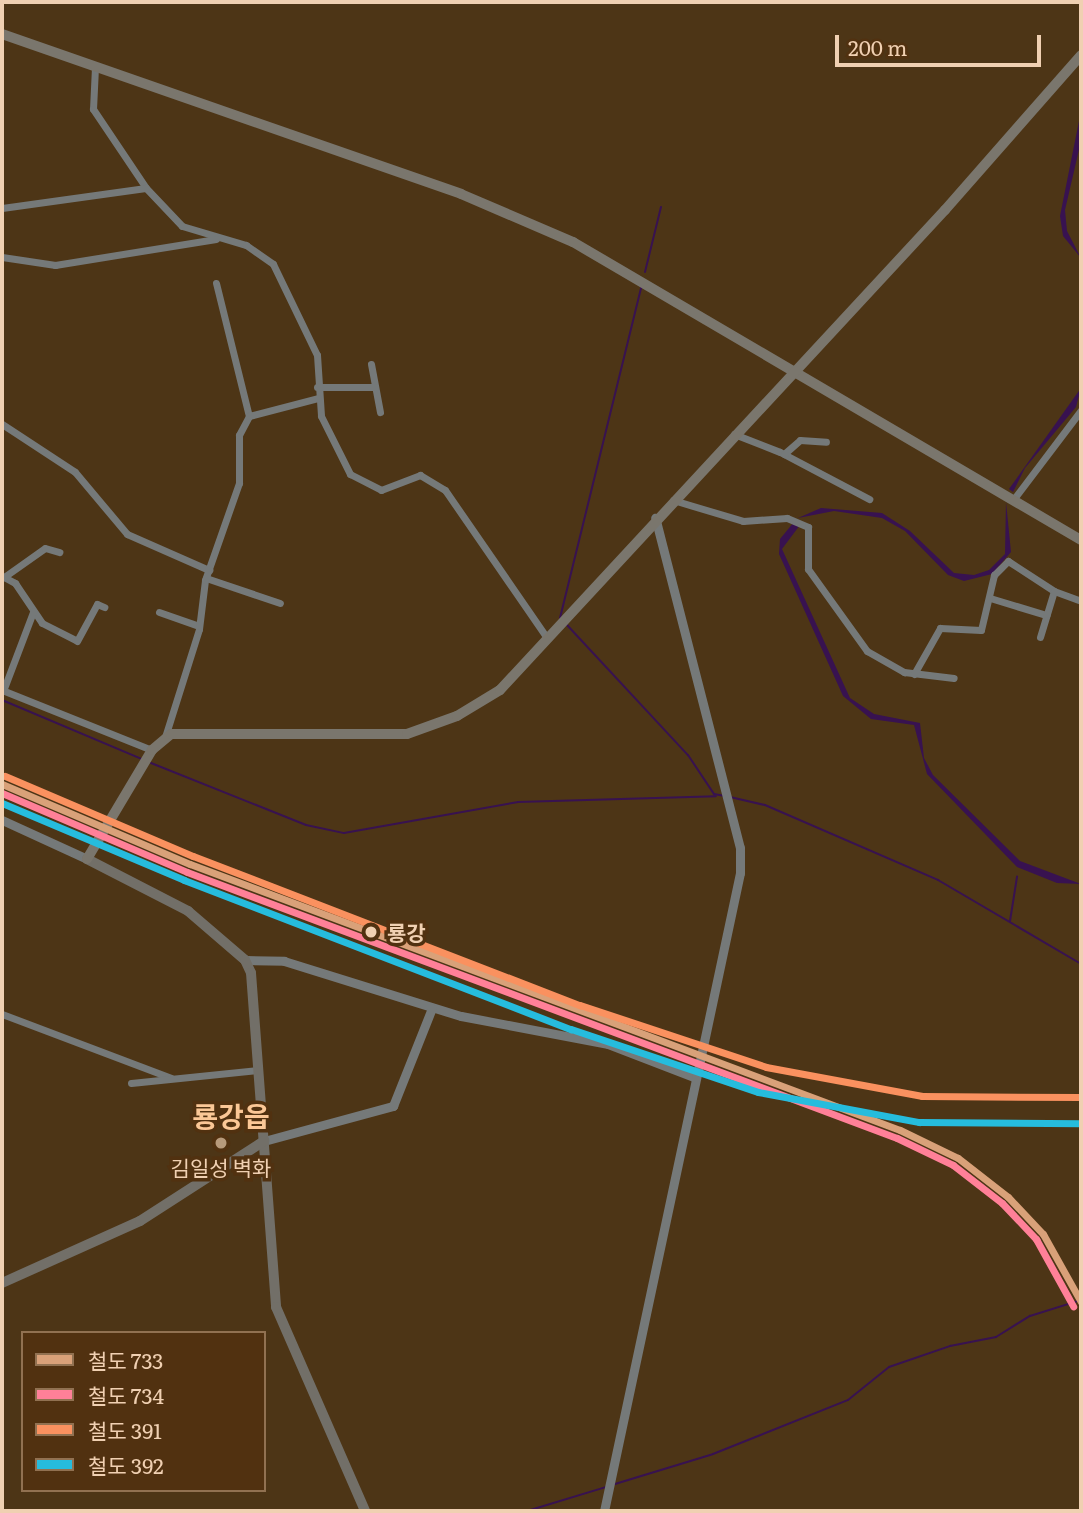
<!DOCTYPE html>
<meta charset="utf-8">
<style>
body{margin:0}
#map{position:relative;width:1083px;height:1513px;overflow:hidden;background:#4d3516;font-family:Literata,"Noto Sans KR",serif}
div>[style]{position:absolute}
.water>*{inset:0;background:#381250}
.stream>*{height:2px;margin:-1px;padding:0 1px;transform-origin:1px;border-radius:1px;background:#381250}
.minor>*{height:7px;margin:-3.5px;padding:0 3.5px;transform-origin:3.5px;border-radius:3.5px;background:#757979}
.tertiary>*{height:9px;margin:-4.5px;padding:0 4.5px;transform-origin:4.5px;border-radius:4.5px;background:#757979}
.secondary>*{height:10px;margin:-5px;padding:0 5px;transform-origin:5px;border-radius:5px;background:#726f68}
.primary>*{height:10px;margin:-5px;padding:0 5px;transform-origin:5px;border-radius:5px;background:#7a766d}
.rail-1>*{height:7px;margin:-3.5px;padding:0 3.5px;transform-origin:3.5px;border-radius:3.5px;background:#d9a179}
.rail-2>*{height:7px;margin:-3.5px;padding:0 3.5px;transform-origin:3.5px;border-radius:3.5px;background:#ff8098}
.rail-3>*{height:7px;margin:-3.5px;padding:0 3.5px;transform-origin:3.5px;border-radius:3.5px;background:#fa915f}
.rail-4>*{height:7px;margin:-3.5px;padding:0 3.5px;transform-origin:3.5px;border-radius:3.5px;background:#26bcdd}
.dots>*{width:19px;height:19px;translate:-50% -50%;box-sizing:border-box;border:4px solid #513110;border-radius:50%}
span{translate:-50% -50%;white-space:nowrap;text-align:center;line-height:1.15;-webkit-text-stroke:7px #513110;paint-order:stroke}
.stop-label{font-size:21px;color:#f0d0b2;font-weight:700}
.left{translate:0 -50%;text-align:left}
.poi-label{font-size:21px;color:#f0d0b2}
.district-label{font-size:28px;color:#fbc796;font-weight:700}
.frame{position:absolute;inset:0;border:4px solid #f0d0b2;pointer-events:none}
.legend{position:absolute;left:21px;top:1331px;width:245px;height:161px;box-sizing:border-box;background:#513110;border:2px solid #917151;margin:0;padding:9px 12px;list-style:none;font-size:21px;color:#f0d0b2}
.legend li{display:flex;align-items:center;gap:14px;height:35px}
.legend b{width:35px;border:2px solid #917151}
.scale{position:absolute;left:835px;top:35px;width:206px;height:32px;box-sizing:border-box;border:4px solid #f0d0b2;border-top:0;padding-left:9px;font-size:21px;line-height:24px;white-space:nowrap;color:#f0d0b2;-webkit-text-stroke:5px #513110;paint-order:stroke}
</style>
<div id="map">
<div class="water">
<i style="clip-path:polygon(1081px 111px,1081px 141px,1065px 210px,1067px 231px,1081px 258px,1063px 236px,1060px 216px)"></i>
<i style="clip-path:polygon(1081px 388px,1076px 407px,1025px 468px,1013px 492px,1009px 489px)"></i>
<i style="clip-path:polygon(1006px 502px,1011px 552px,992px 574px,964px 581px,948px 575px,905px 531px,882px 518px,834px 511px,798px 518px,821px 508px,882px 513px,910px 531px,954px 573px,974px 575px,989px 570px,1005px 554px)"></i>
<i style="clip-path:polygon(794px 522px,800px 525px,782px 549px,850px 698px,874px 714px,920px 723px,924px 758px,933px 775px,1020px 861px,1081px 884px,1057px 883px,1017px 867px,927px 774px,914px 725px,871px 719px,843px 696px,779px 554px,780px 539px)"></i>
</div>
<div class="stream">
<i style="left:645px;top:272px;width:67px;rotate:-76.2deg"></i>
<i style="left:560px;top:618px;width:340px;rotate:-76.2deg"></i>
<i style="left:567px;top:625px;width:178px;rotate:47.1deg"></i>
<i style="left:688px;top:755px;width:47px;rotate:56.3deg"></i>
<i style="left:714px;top:794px;width:11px;rotate:10deg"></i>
<i style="left:2px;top:700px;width:152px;rotate:22.9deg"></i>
<i style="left:151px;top:763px;width:167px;rotate:21.8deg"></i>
<i style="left:306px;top:825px;width:39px;rotate:12deg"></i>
<i style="left:344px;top:833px;width:177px;rotate:-10.1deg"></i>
<i style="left:518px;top:802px;width:198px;rotate:-1.7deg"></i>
<i style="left:730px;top:797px;width:36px;rotate:13deg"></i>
<i style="left:765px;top:805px;width:189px;rotate:23.4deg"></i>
<i style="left:938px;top:880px;width:166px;rotate:30.4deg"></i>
<i style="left:1010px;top:921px;width:45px;rotate:-81deg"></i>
<i style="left:615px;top:1484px;width:102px;rotate:-17deg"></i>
<i style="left:713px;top:1454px;width:145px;rotate:-21.8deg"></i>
<i style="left:848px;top:1400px;width:53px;rotate:-38.8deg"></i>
<i style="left:889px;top:1367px;width:65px;rotate:-19deg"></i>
<i style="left:950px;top:1346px;width:47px;rotate:-11.1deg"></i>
<i style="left:996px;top:1337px;width:40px;rotate:-32deg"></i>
<i style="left:1030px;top:1316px;width:53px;rotate:-17.4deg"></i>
<i style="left:527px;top:1511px;width:83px;rotate:-16.9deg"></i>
</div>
<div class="minor">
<i style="left:95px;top:67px;width:42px;rotate:92.7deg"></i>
<i style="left:93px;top:109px;width:95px;rotate:56.1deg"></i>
<i style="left:146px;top:188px;width:52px;rotate:46.5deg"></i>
<i style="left:182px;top:226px;width:67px;rotate:16.5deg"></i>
<i style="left:246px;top:245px;width:33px;rotate:35deg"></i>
<i style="left:273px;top:264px;width:101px;rotate:64.2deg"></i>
<i style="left:317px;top:355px;width:61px;rotate:86.2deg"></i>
<i style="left:321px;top:416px;width:65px;rotate:63.4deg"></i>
<i style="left:350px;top:474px;width:35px;rotate:27deg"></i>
<i style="left:381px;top:490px;width:42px;rotate:-21deg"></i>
<i style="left:420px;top:475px;width:29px;rotate:31deg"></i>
<i style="left:445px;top:490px;width:180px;rotate:55.4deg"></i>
<i style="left:2px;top:208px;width:145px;rotate:-7.9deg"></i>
<i style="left:2px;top:257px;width:54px;rotate:8.6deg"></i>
<i style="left:55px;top:265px;width:163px;rotate:-9.2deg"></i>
<i style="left:216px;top:283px;width:137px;rotate:76.1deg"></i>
<i style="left:371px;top:364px;width:49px;rotate:79.4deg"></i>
<i style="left:317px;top:387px;width:58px"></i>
<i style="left:2px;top:424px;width:87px;rotate:33.3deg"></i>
<i style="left:75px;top:472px;width:81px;rotate:50deg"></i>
<i style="left:127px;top:534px;width:90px;rotate:23.7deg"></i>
<i style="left:734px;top:434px;width:49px;rotate:21.4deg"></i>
<i style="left:780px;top:452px;width:101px;rotate:27.8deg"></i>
<i style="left:784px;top:454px;width:21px;rotate:-41deg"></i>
<i style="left:800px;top:440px;width:26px;rotate:4deg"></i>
<i style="left:673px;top:500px;width:73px;rotate:16.7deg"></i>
<i style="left:743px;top:521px;width:44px;rotate:-3.9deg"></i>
<i style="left:787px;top:518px;width:23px;rotate:23deg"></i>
<i style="left:808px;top:527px;width:42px;rotate:90deg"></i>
<i style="left:808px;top:569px;width:101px;rotate:54.3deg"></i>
<i style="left:867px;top:651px;width:43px;rotate:29.6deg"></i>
<i style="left:904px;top:672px;width:50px;rotate:6.8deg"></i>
<i style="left:1013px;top:500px;width:113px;rotate:-52.9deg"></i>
<i style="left:2px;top:576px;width:15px;rotate:28deg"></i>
<i style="left:15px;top:583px;width:48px;rotate:56deg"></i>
<i style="left:42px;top:623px;width:39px;rotate:27deg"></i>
<i style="left:77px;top:641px;width:42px;rotate:-61.6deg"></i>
<i style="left:97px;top:604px;width:8px;rotate:23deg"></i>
<i style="left:4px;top:577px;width:50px;rotate:-35.3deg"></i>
<i style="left:45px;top:548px;width:15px;rotate:16deg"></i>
<i style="left:206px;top:578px;width:78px;rotate:18.7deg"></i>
<i style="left:990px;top:598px;width:59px;rotate:16.9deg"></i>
<i style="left:159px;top:612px;width:42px;rotate:19.3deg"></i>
<i style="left:1040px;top:637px;width:48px;rotate:-73.1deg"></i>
<i style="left:914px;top:674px;width:53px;rotate:-60.5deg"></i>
<i style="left:940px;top:628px;width:41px;rotate:2.8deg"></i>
<i style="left:981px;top:630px;width:57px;rotate:-76.7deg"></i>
<i style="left:994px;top:575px;width:20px;rotate:-45deg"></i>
<i style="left:1008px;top:561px;width:55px;rotate:33.1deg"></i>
<i style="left:1054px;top:591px;width:29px;rotate:20deg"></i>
<i style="left:2px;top:690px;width:162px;rotate:21.8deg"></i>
<i style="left:3px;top:691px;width:85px;rotate:-69.2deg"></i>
<i style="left:165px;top:737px;width:113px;rotate:-72.5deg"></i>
<i style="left:199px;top:629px;width:49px;rotate:-83deg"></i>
<i style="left:205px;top:580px;width:103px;rotate:-70.7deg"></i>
<i style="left:239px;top:483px;width:48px;rotate:-90deg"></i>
<i style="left:239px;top:435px;width:21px;rotate:-62deg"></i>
<i style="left:249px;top:416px;width:71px;rotate:-14.6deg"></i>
<i style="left:2px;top:1014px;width:181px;rotate:20.7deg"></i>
<i style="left:131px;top:1083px;width:128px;rotate:-5.8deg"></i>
</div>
<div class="tertiary">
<i style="left:2px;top:820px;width:94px;rotate:24.6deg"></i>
<i style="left:245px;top:960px;width:39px;rotate:1deg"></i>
<i style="left:284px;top:961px;width:185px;rotate:17.3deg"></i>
<i style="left:461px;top:1016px;width:150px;rotate:10.8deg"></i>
<i style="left:608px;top:1044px;width:94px;rotate:21.1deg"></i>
<i style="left:264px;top:1141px;width:134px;rotate:-15.2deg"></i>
<i style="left:393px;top:1106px;width:105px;rotate:-68.3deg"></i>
<i style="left:604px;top:1511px;width:652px;rotate:-77.97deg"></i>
<i style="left:740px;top:873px;width:25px;rotate:-90deg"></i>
<i style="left:740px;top:848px;width:341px;rotate:-104.4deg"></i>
</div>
<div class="secondary">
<i style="left:87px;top:859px;width:114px;rotate:27.2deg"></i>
<i style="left:188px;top:911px;width:75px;rotate:40.7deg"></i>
<i style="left:245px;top:960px;width:14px;rotate:65deg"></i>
<i style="left:251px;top:973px;width:335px;rotate:85.7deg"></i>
<i style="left:276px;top:1307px;width:223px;rotate:66.4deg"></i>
<i style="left:2px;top:1283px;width:151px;rotate:-24.2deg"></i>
<i style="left:140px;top:1221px;width:148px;rotate:-32.8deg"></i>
</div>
<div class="primary">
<i style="left:2px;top:34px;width:486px;rotate:19.2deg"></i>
<i style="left:461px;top:194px;width:122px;rotate:23.2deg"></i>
<i style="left:573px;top:242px;width:589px;rotate:30.4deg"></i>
<i style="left:87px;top:859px;width:127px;rotate:-59.2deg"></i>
<i style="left:152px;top:750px;width:25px;rotate:-40deg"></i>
<i style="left:171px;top:734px;width:236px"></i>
<i style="left:407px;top:734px;width:53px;rotate:-19.8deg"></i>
<i style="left:457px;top:716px;width:50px;rotate:-31.2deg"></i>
<i style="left:500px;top:690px;width:655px;rotate:-47.17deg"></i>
<i style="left:945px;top:210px;width:206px;rotate:-48.7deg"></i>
</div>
<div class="rail-1">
<i style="left:2px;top:784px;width:204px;rotate:23.1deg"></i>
<i style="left:190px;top:864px;width:758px;rotate:20.54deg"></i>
<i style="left:900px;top:1130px;width:64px;rotate:25.8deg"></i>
<i style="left:958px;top:1158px;width:63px;rotate:38deg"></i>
<i style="left:1008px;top:1197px;width:51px;rotate:46.6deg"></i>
<i style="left:1043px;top:1234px;width:78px;rotate:60.8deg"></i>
</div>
<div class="rail-2">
<i style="left:2px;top:793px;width:201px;rotate:23.1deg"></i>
<i style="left:187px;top:872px;width:758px;rotate:20.54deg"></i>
<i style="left:897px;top:1138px;width:62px;rotate:25.7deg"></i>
<i style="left:953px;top:1165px;width:62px;rotate:37.8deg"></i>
<i style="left:1002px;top:1203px;width:50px;rotate:46.6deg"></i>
<i style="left:1036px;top:1239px;width:77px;rotate:61.1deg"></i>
</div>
<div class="rail-3">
<i style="left:5px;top:776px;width:204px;rotate:23.1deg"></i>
<i style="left:193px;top:856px;width:415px;rotate:21.1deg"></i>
<i style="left:580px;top:1005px;width:196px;rotate:18.4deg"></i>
<i style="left:766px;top:1067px;width:159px;rotate:10.5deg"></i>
<i style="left:922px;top:1096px;width:159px;rotate:0.4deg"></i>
</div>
<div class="rail-4">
<i style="left:2px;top:803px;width:198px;rotate:22.9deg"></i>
<i style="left:184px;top:880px;width:415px;rotate:21.1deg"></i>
<i style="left:571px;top:1029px;width:197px;rotate:18.6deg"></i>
<i style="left:758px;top:1092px;width:164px;rotate:10.6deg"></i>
<i style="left:919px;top:1122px;width:162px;rotate:0.4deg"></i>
</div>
<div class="dots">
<i style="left:371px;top:932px;background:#f0d0b2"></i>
<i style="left:221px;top:1143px;background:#b79a7b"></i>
</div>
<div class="stop-label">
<span class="left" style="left:387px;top:932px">룡강</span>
</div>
<div class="poi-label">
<span style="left:221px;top:1167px">김일성 벽화</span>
</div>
<div class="district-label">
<span style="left:231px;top:1115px">룡강읍</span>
</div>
<div class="frame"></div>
<ul class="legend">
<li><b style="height:9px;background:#d9a179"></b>철도 733</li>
<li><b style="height:9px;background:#ff8098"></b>철도 734</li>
<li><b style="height:9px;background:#fa915f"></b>철도 391</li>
<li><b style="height:9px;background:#26bcdd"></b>철도 392</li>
</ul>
<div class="scale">200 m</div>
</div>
